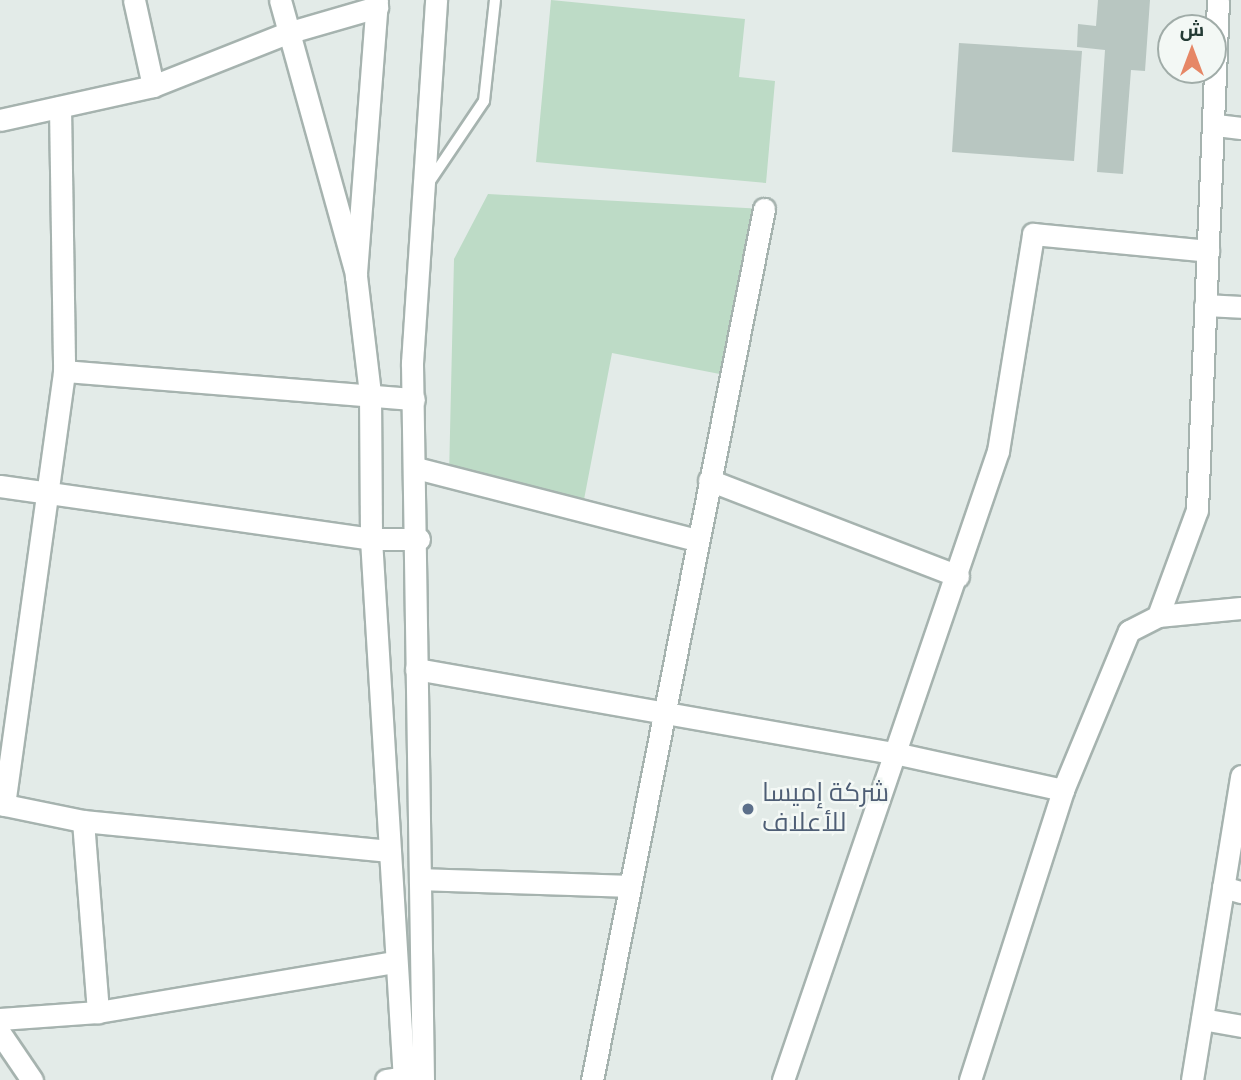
<!DOCTYPE html>
<meta charset="utf-8">
<style>
body{margin:0}
#map{position:relative;width:1241px;height:1080px;overflow:hidden;background:#e3ebe8;font-family:Signika,Cairo,sans-serif}
div>[style]{position:absolute}
.green>*{inset:0;background:#bddbc6}
.building>*{inset:0;background:#b8c6c1}
.roads{filter:drop-shadow(2px 0 #a6b3af) drop-shadow(-2px 0 #a6b3af) drop-shadow(0 2px #a6b3af) drop-shadow(0 -2px #a6b3af)}
.lane>*{height:10px;margin:-5px;padding:0 5px;transform-origin:5px;border-radius:5px;background:#fff}
.street>*{height:21px;margin:-10.5px;padding:0 10.5px;transform-origin:10.5px;border-radius:10.5px;background:#fff}
.secondary>*{height:21px;margin:-10.5px;padding:0 10.5px;transform-origin:10.5px;border-radius:10.5px;background:#fff}
.dots>*{width:19px;height:19px;translate:-50% -50%;box-sizing:border-box;border:4px solid #f3f8f5;border-radius:50%}
span{translate:-50% -50%;white-space:nowrap;text-align:center;line-height:1.15;-webkit-text-stroke:5px #f3f8f5;paint-order:stroke}
.service-label{font-size:26px;color:#4e5e75}
.left{translate:0 -50%;text-align:left}
.north{position:absolute;left:1157px;top:14px;width:70px;height:70px;box-sizing:border-box;background:#f3f8f5;border:2px solid #a0aca8;border-radius:50%;rotate:0deg;font-size:19px;font-weight:700;line-height:28px;text-align:center;color:#243b35}
.north::after{content:'';display:block;margin:auto;width:24px;height:32px;background:#e68766;clip-path:polygon(50% 0,100% 100%,50% 72%,0 100%)}
</style>
<div id="map">
<div class="green">
<i style="clip-path:polygon(551px 0,745px 19px,739px 77px,775px 81px,766px 183px,536px 162px)"></i>
<i style="clip-path:polygon(488px 194px,764px 209px,730px 376px,612px 353px,582px 510px,449px 476px,454px 259px)"></i>
</div>
<div class="building">
<i style="clip-path:polygon(1098px 0,1150px 0,1145px 71px,1131px 70px,1123px 174px,1097px 172px,1105px 50px,1077px 47px,1078px 24px,1096px 26px)"></i>
<i style="clip-path:polygon(959px 43px,1082px 51px,1074px 161px,952px 152px)"></i>
</div>
<div class="roads">
<div class="lane">
<i style="left:428px;top:184px;width:100px;rotate:-56deg"></i>
<i style="left:484px;top:101px;width:102px;rotate:-83.8deg"></i>
</div>
<div class="street">
<i style="left:134px;top:0;width:88px;rotate:77.5deg"></i>
<i style="left:280px;top:0;width:284px;rotate:74.5deg"></i>
<i style="left:60px;top:107px;width:264px;rotate:89.1deg"></i>
<i style="left:64px;top:371px;width:351px;rotate:4.6deg"></i>
<i style="left:0;top:120px;width:157px;rotate:-12.5deg"></i>
<i style="left:153px;top:86px;width:144px;rotate:-21.6deg"></i>
<i style="left:287px;top:33px;width:94px;rotate:-16.1deg"></i>
<i style="left:1216px;top:125px;width:25px;rotate:7deg"></i>
<i style="left:1205px;top:305px;width:36px;rotate:3deg"></i>
<i style="left:416px;top:468px;width:290px;rotate:14.4deg"></i>
<i style="left:709px;top:480px;width:267px;rotate:21.1deg"></i>
<i style="left:0;top:486px;width:375px;rotate:8.1deg"></i>
<i style="left:371px;top:539px;width:48px"></i>
<i style="left:416px;top:669px;width:490px;rotate:10deg"></i>
<i style="left:899px;top:754px;width:168px;rotate:12.4deg"></i>
<i style="left:0;top:804px;width:85px;rotate:11.6deg"></i>
<i style="left:83px;top:821px;width:308px;rotate:5.6deg"></i>
<i style="left:4px;top:805px;width:438px;rotate:-82.1deg"></i>
<i style="left:83px;top:821px;width:192px;rotate:85.5deg"></i>
<i style="left:420px;top:879px;width:209px;rotate:1.9deg"></i>
<i style="left:1223px;top:887px;width:19px;rotate:16deg"></i>
<i style="left:0;top:1019px;width:98px;rotate:-4.1deg"></i>
<i style="left:98px;top:1012px;width:301px;rotate:-9.6deg"></i>
<i style="left:1202px;top:1019px;width:40px;rotate:10deg"></i>
<i style="left:0;top:1033px;width:57px;rotate:55.8deg"></i>
<i style="left:386px;top:1080px;width:18px;rotate:-9deg"></i>
<i style="left:592px;top:1080px;width:888px;rotate:-78.83deg"></i>
<i style="left:783px;top:1080px;width:665px;rotate:-71.13deg"></i>
<i style="left:998px;top:451px;width:220px;rotate:-80.8deg"></i>
<i style="left:1033px;top:234px;width:176px;rotate:5.5deg"></i>
<i style="left:970px;top:1080px;width:305px;rotate:-72.2deg"></i>
<i style="left:1063px;top:790px;width:172px;rotate:-67.5deg"></i>
<i style="left:1129px;top:631px;width:33px;rotate:-27deg"></i>
<i style="left:1158px;top:616px;width:113px;rotate:-69.8deg"></i>
<i style="left:1197px;top:510px;width:510px;rotate:-87.64deg"></i>
</div>
<div class="secondary">
<i style="left:377px;top:0;width:277px;rotate:94.4deg"></i>
<i style="left:356px;top:276px;width:118px;rotate:83.2deg"></i>
<i style="left:370px;top:393px;width:146px;rotate:89.6deg"></i>
<i style="left:371px;top:539px;width:542px;rotate:86.51deg"></i>
<i style="left:1158px;top:616px;width:83px;rotate:-5.5deg"></i>
<i style="left:423px;top:1080px;width:717px;rotate:-90.88deg"></i>
<i style="left:412px;top:363px;width:364px;rotate:-86.2deg"></i>
<i style="left:1192px;top:1080px;width:308px;rotate:-80.8deg"></i>
</div>
</div>
<div class="dots">
<i style="left:748px;top:809px;background:#5c6f8a"></i>
</div>
<div class="service-label">
<span class="left" style="left:762px;top:809px">شركة إميسا<br>للأعلاف</span>
</div>
<div class="north">ش</div>
</div>
